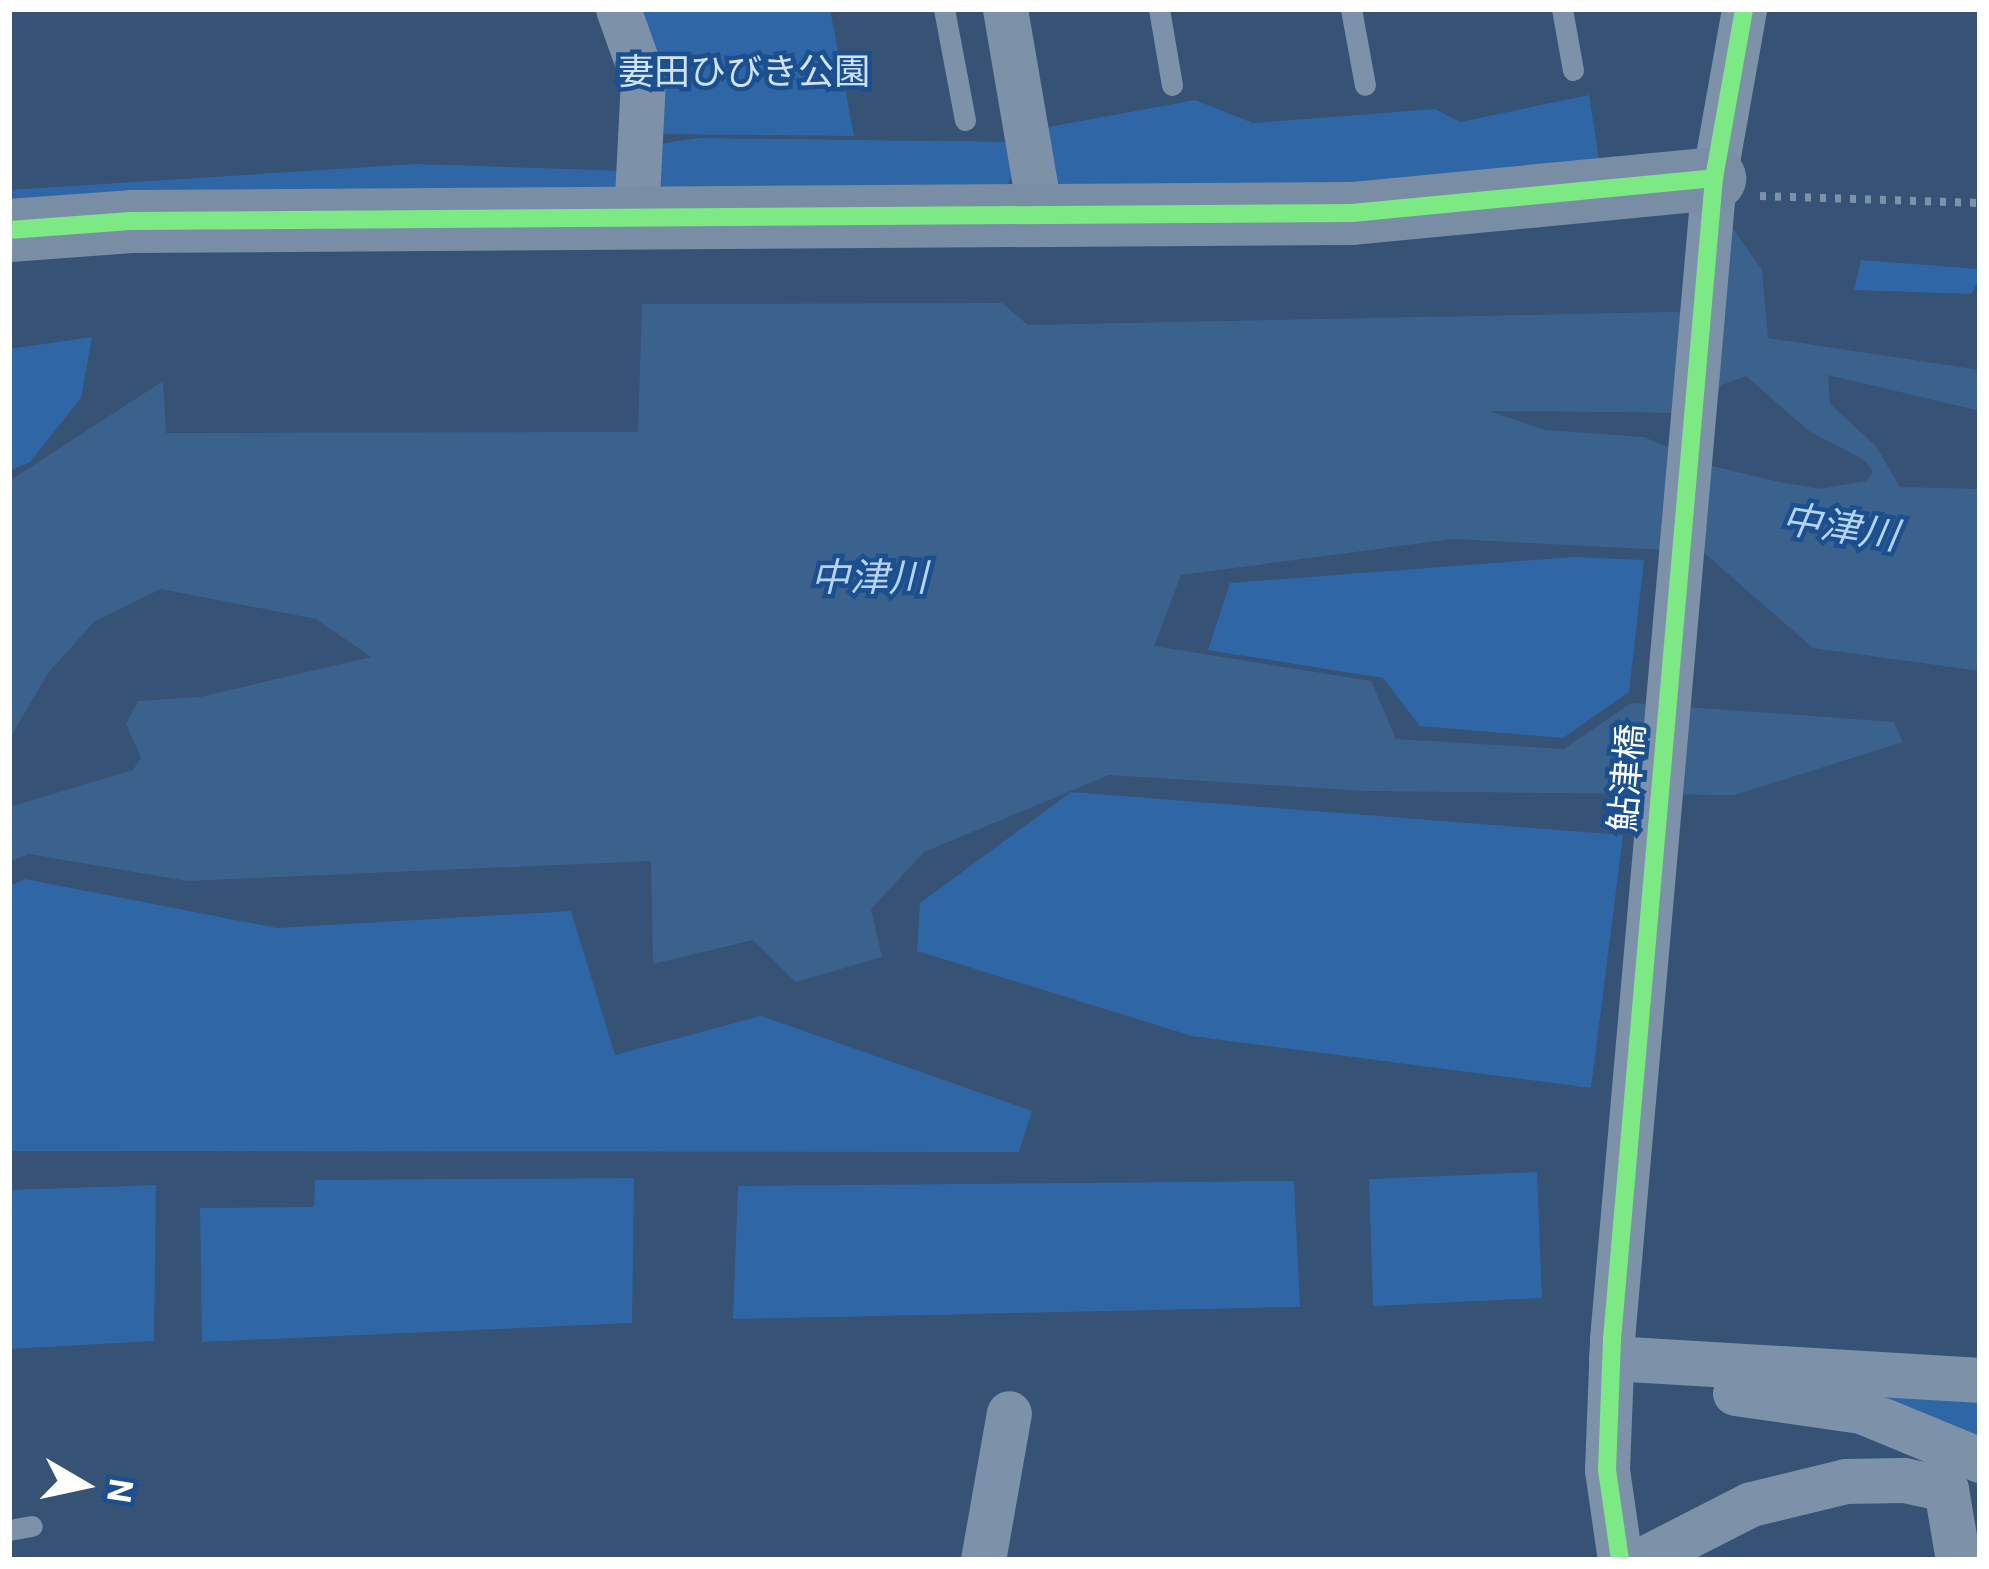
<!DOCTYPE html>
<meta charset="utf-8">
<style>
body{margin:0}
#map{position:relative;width:1989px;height:1569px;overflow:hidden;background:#365274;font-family:Roboto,"Noto Sans JP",sans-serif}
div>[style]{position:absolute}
.green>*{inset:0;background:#2f66a5}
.water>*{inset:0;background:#3b618d}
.path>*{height:8px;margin-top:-4px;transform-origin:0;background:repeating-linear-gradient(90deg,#7d92a8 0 6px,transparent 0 15px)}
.lane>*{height:21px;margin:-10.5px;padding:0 10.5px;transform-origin:10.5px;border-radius:10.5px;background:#7d92a8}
.street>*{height:45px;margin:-22.5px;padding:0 22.5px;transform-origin:22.5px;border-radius:22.5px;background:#7d92a8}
.secondary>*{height:63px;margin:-31.5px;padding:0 31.5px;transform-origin:31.5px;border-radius:31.5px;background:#798da4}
.cycleway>*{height:18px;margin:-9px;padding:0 9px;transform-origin:9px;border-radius:9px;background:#7ce984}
span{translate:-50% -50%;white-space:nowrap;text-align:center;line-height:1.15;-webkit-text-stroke:9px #1b4f8f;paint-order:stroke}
.park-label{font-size:36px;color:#cfe3fa}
.street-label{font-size:36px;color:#fff}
.water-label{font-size:39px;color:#b5d3f5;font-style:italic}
.frame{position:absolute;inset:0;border:12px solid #fff;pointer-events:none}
.north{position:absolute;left:24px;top:1425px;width:120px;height:120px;-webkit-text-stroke:9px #1b4f8f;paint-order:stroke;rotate:99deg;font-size:33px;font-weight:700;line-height:48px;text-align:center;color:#fff}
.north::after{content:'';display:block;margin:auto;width:42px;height:54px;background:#fff;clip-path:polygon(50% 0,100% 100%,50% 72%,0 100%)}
</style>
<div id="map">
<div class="green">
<i style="clip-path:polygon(634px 9px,830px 9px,854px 136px,651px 134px)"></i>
<i style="clip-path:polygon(1589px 95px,1601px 171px,1057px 196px,1038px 129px,1195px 100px,1253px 123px,1435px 109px,1460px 122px)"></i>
<i style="clip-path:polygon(698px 138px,1015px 142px,1015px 166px,1008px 184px,648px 204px,645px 146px)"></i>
<i style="clip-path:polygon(415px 164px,631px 171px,631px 200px,9px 215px,9px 190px)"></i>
<i style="clip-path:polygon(1861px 260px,1980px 269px,1980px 279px,1971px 294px,1854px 290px)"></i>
<i style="clip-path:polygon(92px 337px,81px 398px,30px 462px,9px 471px,9px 349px)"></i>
<i style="clip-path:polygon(1573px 557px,1644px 560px,1629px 692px,1563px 738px,1420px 726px,1383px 678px,1208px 650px,1230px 583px)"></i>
<i style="clip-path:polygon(1071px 792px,1623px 835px,1591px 1088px,1192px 1036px,917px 951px,920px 903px)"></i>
<i style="clip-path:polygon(25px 879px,277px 928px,571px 911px,615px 1055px,761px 1016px,1032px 1111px,1019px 1152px,9px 1151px,9px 886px)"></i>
<i style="clip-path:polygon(1537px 1172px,1542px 1298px,1373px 1306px,1369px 1179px)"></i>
<i style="clip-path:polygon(634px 1178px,632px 1323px,202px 1342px,200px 1208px,314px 1207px,315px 1180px)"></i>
<i style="clip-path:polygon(1294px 1181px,1300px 1307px,733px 1319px,738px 1186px)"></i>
<i style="clip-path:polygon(156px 1185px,154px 1341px,9px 1349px,9px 1190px)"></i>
<i style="clip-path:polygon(1890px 1394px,1980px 1398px,1980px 1447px,1887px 1409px)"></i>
</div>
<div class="water">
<i style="clip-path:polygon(evenodd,1729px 223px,1762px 270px,1768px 338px,1980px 370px,1980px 411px,1828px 375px,1830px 404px,1876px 446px,1900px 487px,1980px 489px,1980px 671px,1813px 648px,1703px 552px,1453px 539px,1181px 575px,1154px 646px,1371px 681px,1396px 739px,1564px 749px,1631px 703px,1894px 722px,1903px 742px,1735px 795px,1365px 791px,1109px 775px,924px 852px,871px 909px,882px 957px,796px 982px,753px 940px,653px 964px,651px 861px,187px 881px,29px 854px,9px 862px,9px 807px,133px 770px,141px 758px,126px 724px,138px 701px,200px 697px,371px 657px,316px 619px,161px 589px,95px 621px,48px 673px,9px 740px,9px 481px,163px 381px,166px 433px,638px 432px,642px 304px,1002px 303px,1028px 325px,1718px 311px,1729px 223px,1746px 376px,1809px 431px,1866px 461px,1873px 472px,1866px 481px,1820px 489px,1779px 482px,1708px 465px,1644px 437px,1545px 430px,1489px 411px,1700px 413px,1722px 385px,1746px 376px)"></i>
</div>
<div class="path">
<i style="left:1760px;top:196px;width:220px;rotate:1.8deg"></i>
</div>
<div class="lane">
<i style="left:944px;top:9px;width:113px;rotate:79.3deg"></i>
<i style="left:1159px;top:9px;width:77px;rotate:80.3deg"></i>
<i style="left:1351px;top:9px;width:77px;rotate:79.6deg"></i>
<i style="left:1562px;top:9px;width:62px;rotate:79.8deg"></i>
<i style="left:9px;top:1530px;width:23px;rotate:-10deg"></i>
</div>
<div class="street">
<i style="left:618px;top:9px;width:74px;rotate:70.3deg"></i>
<i style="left:643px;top:79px;width:138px;rotate:92.9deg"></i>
<i style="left:1005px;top:9px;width:208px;rotate:80.3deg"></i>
<i style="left:1611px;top:1358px;width:370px;rotate:3.4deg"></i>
<i style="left:1735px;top:1393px;width:127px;rotate:8.1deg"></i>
<i style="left:1861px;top:1411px;width:129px;rotate:22.4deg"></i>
<i style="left:983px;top:1560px;width:149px;rotate:-80deg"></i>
<i style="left:1620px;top:1560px;width:91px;rotate:-98.2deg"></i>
<i style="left:1607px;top:1470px;width:131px;rotate:-87.8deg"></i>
<i style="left:1612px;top:1339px;width:1165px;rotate:-84.98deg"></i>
<i style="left:1714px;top:178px;width:172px;rotate:-79.9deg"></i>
<i style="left:1641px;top:1560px;width:123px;rotate:-27deg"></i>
<i style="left:1751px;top:1504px;width:98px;rotate:-13.6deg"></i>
<i style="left:1846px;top:1481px;width:58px;rotate:-1deg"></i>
<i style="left:1904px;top:1480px;width:43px;rotate:12.1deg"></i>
<i style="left:1946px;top:1489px;width:72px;rotate:80.4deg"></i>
</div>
<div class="secondary">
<i style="left:9px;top:230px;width:122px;rotate:-4.2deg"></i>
<i style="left:131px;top:221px;width:1221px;rotate:-0.38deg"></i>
<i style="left:1352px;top:213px;width:364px;rotate:-5.5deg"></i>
</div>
<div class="cycleway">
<i style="left:9px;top:230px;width:122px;rotate:-4.2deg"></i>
<i style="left:131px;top:221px;width:1221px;rotate:-0.38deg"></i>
<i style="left:1352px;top:213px;width:364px;rotate:-5.5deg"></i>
<i style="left:1620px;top:1560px;width:91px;rotate:-98.2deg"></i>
<i style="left:1607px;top:1470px;width:131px;rotate:-87.8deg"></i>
<i style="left:1612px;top:1339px;width:1165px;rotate:-84.98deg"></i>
<i style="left:1714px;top:178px;width:172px;rotate:-79.9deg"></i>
</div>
<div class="park-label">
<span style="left:744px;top:73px">妻田ひびき公園</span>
</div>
<div class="street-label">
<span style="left:1628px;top:778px;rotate:-85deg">鮎津橋</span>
</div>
<div class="water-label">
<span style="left:1840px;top:528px;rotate:9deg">中津川</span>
<span style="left:869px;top:578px">中津川</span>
</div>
<div class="frame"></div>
<div class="north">N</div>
</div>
